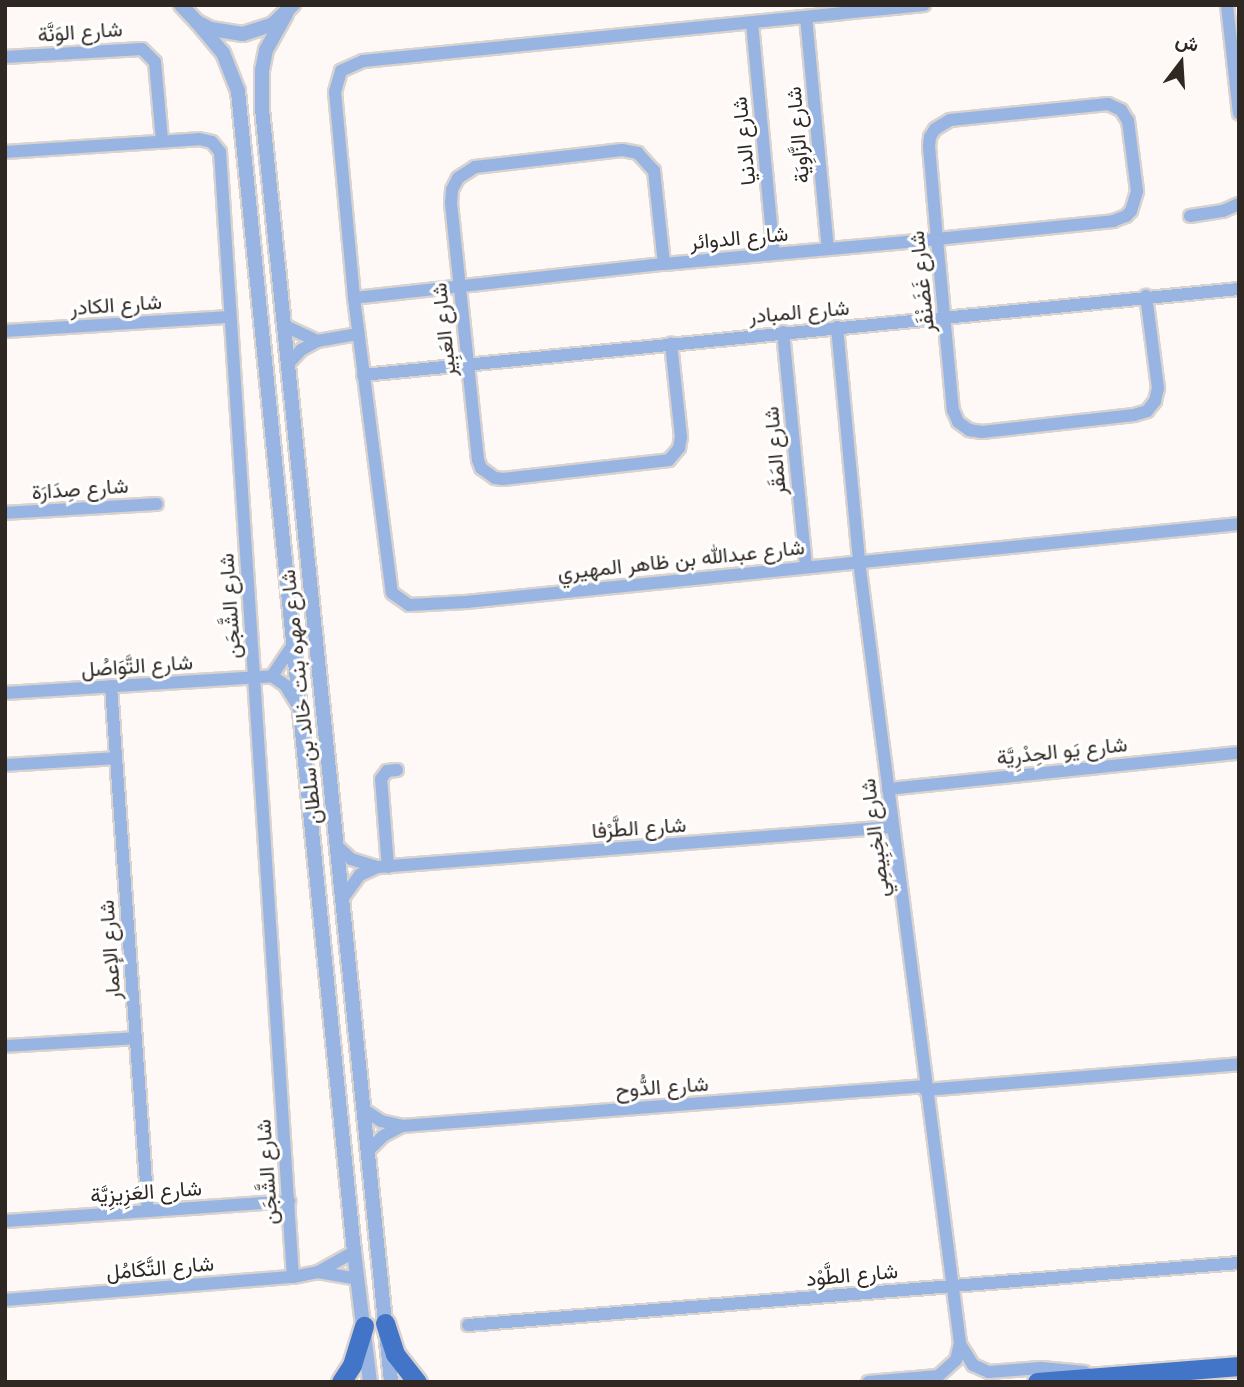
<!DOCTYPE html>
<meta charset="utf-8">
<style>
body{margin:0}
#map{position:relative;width:1244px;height:1387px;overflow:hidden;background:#fef9f6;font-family:"Fira Sans",Vazirmatn,sans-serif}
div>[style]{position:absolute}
.roads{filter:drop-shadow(2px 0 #d9d3d0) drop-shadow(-2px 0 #d9d3d0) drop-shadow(0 2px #d9d3d0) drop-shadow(0 -2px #d9d3d0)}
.minor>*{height:12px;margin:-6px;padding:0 6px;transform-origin:6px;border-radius:6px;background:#97b4e2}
.tertiary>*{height:14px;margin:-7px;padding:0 7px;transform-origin:7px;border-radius:7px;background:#97b4e2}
.primary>*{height:19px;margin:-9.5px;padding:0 9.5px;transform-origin:9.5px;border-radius:9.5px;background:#4275c8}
span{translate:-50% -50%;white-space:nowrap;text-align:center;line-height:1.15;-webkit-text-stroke:6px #fff;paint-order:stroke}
.street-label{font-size:21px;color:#2f2722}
.frame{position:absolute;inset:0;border:7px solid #2f2722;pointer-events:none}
.north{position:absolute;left:1146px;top:28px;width:70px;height:70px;-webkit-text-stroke:5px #fff;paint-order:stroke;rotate:17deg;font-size:19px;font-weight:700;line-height:28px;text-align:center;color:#2f2722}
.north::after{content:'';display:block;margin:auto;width:24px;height:32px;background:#2f2722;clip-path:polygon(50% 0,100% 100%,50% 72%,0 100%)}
</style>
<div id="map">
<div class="roads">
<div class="minor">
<i style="left:924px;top:5px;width:564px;rotate:174.3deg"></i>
<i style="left:363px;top:61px;width:24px;rotate:156deg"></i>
<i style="left:341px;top:71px;width:22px;rotate:106deg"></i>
<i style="left:335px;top:92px;width:207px;rotate:84.7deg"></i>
<i style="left:354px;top:298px;width:297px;rotate:82.7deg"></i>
<i style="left:392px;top:593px;width:21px;rotate:35deg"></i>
<i style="left:409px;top:605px;width:57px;rotate:-3deg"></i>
<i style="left:466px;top:602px;width:777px;rotate:-5.76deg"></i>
<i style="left:1227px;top:5px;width:109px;rotate:83.7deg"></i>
<i style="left:806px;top:17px;width:233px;rotate:84.6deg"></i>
<i style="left:752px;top:23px;width:232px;rotate:84.6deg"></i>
<i style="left:5px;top:57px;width:137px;rotate:-3.3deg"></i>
<i style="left:142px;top:49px;width:18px;rotate:45deg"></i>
<i style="left:155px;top:62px;width:79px;rotate:84.9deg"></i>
<i style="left:5px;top:152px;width:194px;rotate:-3.8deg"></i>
<i style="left:199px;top:139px;width:13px;rotate:13deg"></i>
<i style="left:212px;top:142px;width:13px;rotate:51deg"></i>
<i style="left:220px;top:152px;width:1127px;rotate:86.29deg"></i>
<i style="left:1190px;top:216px;width:33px;rotate:-9deg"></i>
<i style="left:1223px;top:211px;width:17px;rotate:-24deg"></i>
<i style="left:664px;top:264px;width:94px;rotate:-96.1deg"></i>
<i style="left:654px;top:171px;width:24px;rotate:-132deg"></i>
<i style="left:638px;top:153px;width:16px;rotate:-169deg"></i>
<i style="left:622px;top:150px;width:148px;rotate:173.4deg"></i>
<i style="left:475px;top:167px;width:20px;rotate:147deg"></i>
<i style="left:458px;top:178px;width:13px;rotate:117deg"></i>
<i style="left:452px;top:190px;width:13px;rotate:94deg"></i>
<i style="left:451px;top:203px;width:258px;rotate:84deg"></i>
<i style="left:478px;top:460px;width:9px;rotate:69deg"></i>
<i style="left:481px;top:468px;width:17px;rotate:36deg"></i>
<i style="left:495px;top:478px;width:8px;rotate:7deg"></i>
<i style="left:503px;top:479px;width:167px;rotate:-6.5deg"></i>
<i style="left:669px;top:460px;width:16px;rotate:-50deg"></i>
<i style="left:679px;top:448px;width:11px;rotate:-80deg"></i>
<i style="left:681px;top:437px;width:94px;rotate:-96.1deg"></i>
<i style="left:354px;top:298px;width:312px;rotate:-6.3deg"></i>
<i style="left:664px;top:264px;width:274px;rotate:-5.2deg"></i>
<i style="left:937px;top:239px;width:177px;rotate:-5.8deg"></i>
<i style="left:1113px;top:221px;width:14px;rotate:-21deg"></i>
<i style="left:1126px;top:216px;width:7px;rotate:-45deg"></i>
<i style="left:1131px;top:211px;width:21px;rotate:-73deg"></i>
<i style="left:1137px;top:191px;width:71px;rotate:-97.3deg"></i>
<i style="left:1128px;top:121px;width:13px;rotate:-122deg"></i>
<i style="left:1121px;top:110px;width:14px;rotate:-155deg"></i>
<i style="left:1108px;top:104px;width:159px;rotate:174.2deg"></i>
<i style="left:950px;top:120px;width:17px;rotate:149deg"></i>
<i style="left:935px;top:129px;width:9px;rotate:122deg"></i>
<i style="left:930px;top:137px;width:9px;rotate:96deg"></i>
<i style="left:929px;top:146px;width:93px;rotate:85.1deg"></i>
<i style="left:937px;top:239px;width:172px;rotate:84.7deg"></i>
<i style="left:953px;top:410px;width:13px;rotate:67deg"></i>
<i style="left:958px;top:422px;width:14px;rotate:36deg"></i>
<i style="left:969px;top:430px;width:13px;rotate:9deg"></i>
<i style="left:982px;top:432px;width:153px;rotate:-6.4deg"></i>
<i style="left:1134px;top:415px;width:14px;rotate:-17deg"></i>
<i style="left:1147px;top:411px;width:13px;rotate:-51deg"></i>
<i style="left:1155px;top:401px;width:13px;rotate:-77deg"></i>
<i style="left:1158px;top:388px;width:93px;rotate:-97.4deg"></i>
<i style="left:283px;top:325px;width:38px;rotate:25deg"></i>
<i style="left:837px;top:327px;width:235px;rotate:84.6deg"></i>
<i style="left:859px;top:561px;width:788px;rotate:82.64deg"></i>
<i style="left:960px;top:1343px;width:17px;rotate:103deg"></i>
<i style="left:956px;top:1360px;width:24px;rotate:138deg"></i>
<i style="left:938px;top:1376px;width:70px;rotate:175.1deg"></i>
<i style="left:5px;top:331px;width:225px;rotate:-3.6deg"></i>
<i style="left:783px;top:332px;width:235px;rotate:84.4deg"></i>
<i style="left:288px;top:364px;width:19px;rotate:-47deg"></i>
<i style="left:301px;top:350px;width:18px;rotate:-29deg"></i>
<i style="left:317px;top:341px;width:42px;rotate:-9.7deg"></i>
<i style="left:363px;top:375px;width:880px;rotate:-5.61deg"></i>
<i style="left:5px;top:513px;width:152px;rotate:-3.4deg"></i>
<i style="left:272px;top:676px;width:40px;rotate:-56deg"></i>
<i style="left:111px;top:686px;width:526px;rotate:85.97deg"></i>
<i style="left:5px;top:693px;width:268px;rotate:-3.6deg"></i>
<i style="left:272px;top:676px;width:16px;rotate:35deg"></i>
<i style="left:285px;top:685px;width:28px;rotate:58deg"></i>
<i style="left:5px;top:765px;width:111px;rotate:-3.6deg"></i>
<i style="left:888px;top:789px;width:353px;rotate:-5.9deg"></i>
<i style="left:337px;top:846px;width:19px;rotate:43deg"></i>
<i style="left:351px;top:859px;width:28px;rotate:17deg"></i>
<i style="left:378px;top:867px;width:516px;rotate:-4.45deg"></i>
<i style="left:388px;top:867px;width:88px;rotate:-94.5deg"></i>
<i style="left:381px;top:779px;width:10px;rotate:-53deg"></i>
<i style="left:387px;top:771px;width:10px;rotate:-6deg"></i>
<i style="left:343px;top:898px;width:29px;rotate:-54deg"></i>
<i style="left:360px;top:875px;width:19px;rotate:-25deg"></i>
<i style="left:5px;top:1046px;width:131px;rotate:-3.5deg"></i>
<i style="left:925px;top:1090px;width:315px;rotate:-4.7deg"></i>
<i style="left:363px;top:1109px;width:22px;rotate:34deg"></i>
<i style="left:381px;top:1121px;width:22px;rotate:13deg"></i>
<i style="left:402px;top:1126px;width:525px;rotate:-4.37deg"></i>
<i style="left:368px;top:1151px;width:21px;rotate:-45deg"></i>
<i style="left:383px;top:1136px;width:21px;rotate:-28deg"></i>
<i style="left:5px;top:1221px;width:285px;rotate:-4deg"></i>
<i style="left:318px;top:1272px;width:40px;rotate:10deg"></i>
<i style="left:5px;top:1300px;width:289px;rotate:-4.6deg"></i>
<i style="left:293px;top:1277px;width:25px;rotate:-11deg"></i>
<i style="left:318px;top:1272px;width:41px;rotate:-29.1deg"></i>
<i style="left:468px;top:1325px;width:773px;rotate:-4.6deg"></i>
<i style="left:960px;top:1344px;width:25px;rotate:58deg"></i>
<i style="left:973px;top:1365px;width:17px;rotate:24deg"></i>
<i style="left:989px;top:1372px;width:52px;rotate:-4.4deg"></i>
<i style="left:1041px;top:1368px;width:44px;rotate:5.2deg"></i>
</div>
<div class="tertiary">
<i style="left:181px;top:5px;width:23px;rotate:47deg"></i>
<i style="left:197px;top:22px;width:16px;rotate:27deg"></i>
<i style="left:211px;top:29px;width:32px;rotate:9deg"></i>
<i style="left:243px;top:34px;width:32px;rotate:-18deg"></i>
<i style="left:273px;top:24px;width:28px;rotate:-44deg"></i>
<i style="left:286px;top:14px;width:41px;rotate:119.1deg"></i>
<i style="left:266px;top:50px;width:20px;rotate:101deg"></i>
<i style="left:262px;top:70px;width:39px;rotate:90deg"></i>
<i style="left:262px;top:109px;width:1280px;rotate:84.21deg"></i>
<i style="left:197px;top:22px;width:40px;rotate:50deg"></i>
<i style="left:223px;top:53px;width:41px;rotate:68.5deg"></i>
<i style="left:238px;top:91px;width:1167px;rotate:84.29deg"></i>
<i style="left:354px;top:1252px;width:131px;rotate:83deg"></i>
</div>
<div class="primary">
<i style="left:385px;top:1323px;width:33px;rotate:72deg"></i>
<i style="left:395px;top:1354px;width:36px;rotate:52deg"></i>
<i style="left:341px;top:1382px;width:20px;rotate:-57deg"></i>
<i style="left:352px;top:1365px;width:41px;rotate:-72.9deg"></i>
<i style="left:1037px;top:1382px;width:203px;rotate:-4.5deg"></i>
</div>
</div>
<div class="street-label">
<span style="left:80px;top:32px;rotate:-4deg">شارع الوَنَّة</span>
<span style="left:798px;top:135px;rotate:-95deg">شارع الزَّاوِيَة</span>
<span style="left:744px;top:141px;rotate:-96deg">شارع الدنيا</span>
<span style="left:739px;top:238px;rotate:-5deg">شارع الدوائر</span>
<span style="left:922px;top:282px;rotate:-96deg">شارع غَضَنْفَر</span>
<span style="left:116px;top:305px;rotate:-4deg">شارع الكادر</span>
<span style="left:799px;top:312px;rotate:-5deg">شارع المبادر</span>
<span style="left:444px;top:330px;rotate:-96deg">شارع العَبِير</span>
<span style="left:775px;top:451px;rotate:-95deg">شارع المَقَر</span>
<span style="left:80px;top:489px;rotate:-4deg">شارع صِدَارَة</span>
<span style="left:681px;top:560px;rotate:-6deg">شارع عبدالله بن ظاهر المهيري</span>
<span style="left:230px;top:606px;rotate:-94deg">شارع الشَّجَن</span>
<span style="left:137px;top:666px;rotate:-4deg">شارع التَّوَاصُل</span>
<span style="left:301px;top:697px;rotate:-96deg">شارع مهره بنت خالد بن سلطان</span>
<span style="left:1062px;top:751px;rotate:-6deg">شارع يَو الحِدْرِيَّة</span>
<span style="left:639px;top:828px;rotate:-4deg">شارع الطَّرْفا</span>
<span style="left:875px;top:838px;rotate:-97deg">شارع الخِبِيصِي</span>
<span style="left:110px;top:950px;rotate:-94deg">شارع الإعمار</span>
<span style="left:662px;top:1087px;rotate:-4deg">شارع الدُّوح</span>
<span style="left:267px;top:1172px;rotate:-94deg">شارع الشَّجَن</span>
<span style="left:146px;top:1192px;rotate:-4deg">شارع العَزِيزِيَّة</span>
<span style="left:160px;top:1268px;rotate:-5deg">شارع التَّكَامُل</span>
<span style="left:852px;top:1275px;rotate:-5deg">شارع الطَّوْد</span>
</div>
<div class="frame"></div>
<div class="north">ش</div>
</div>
